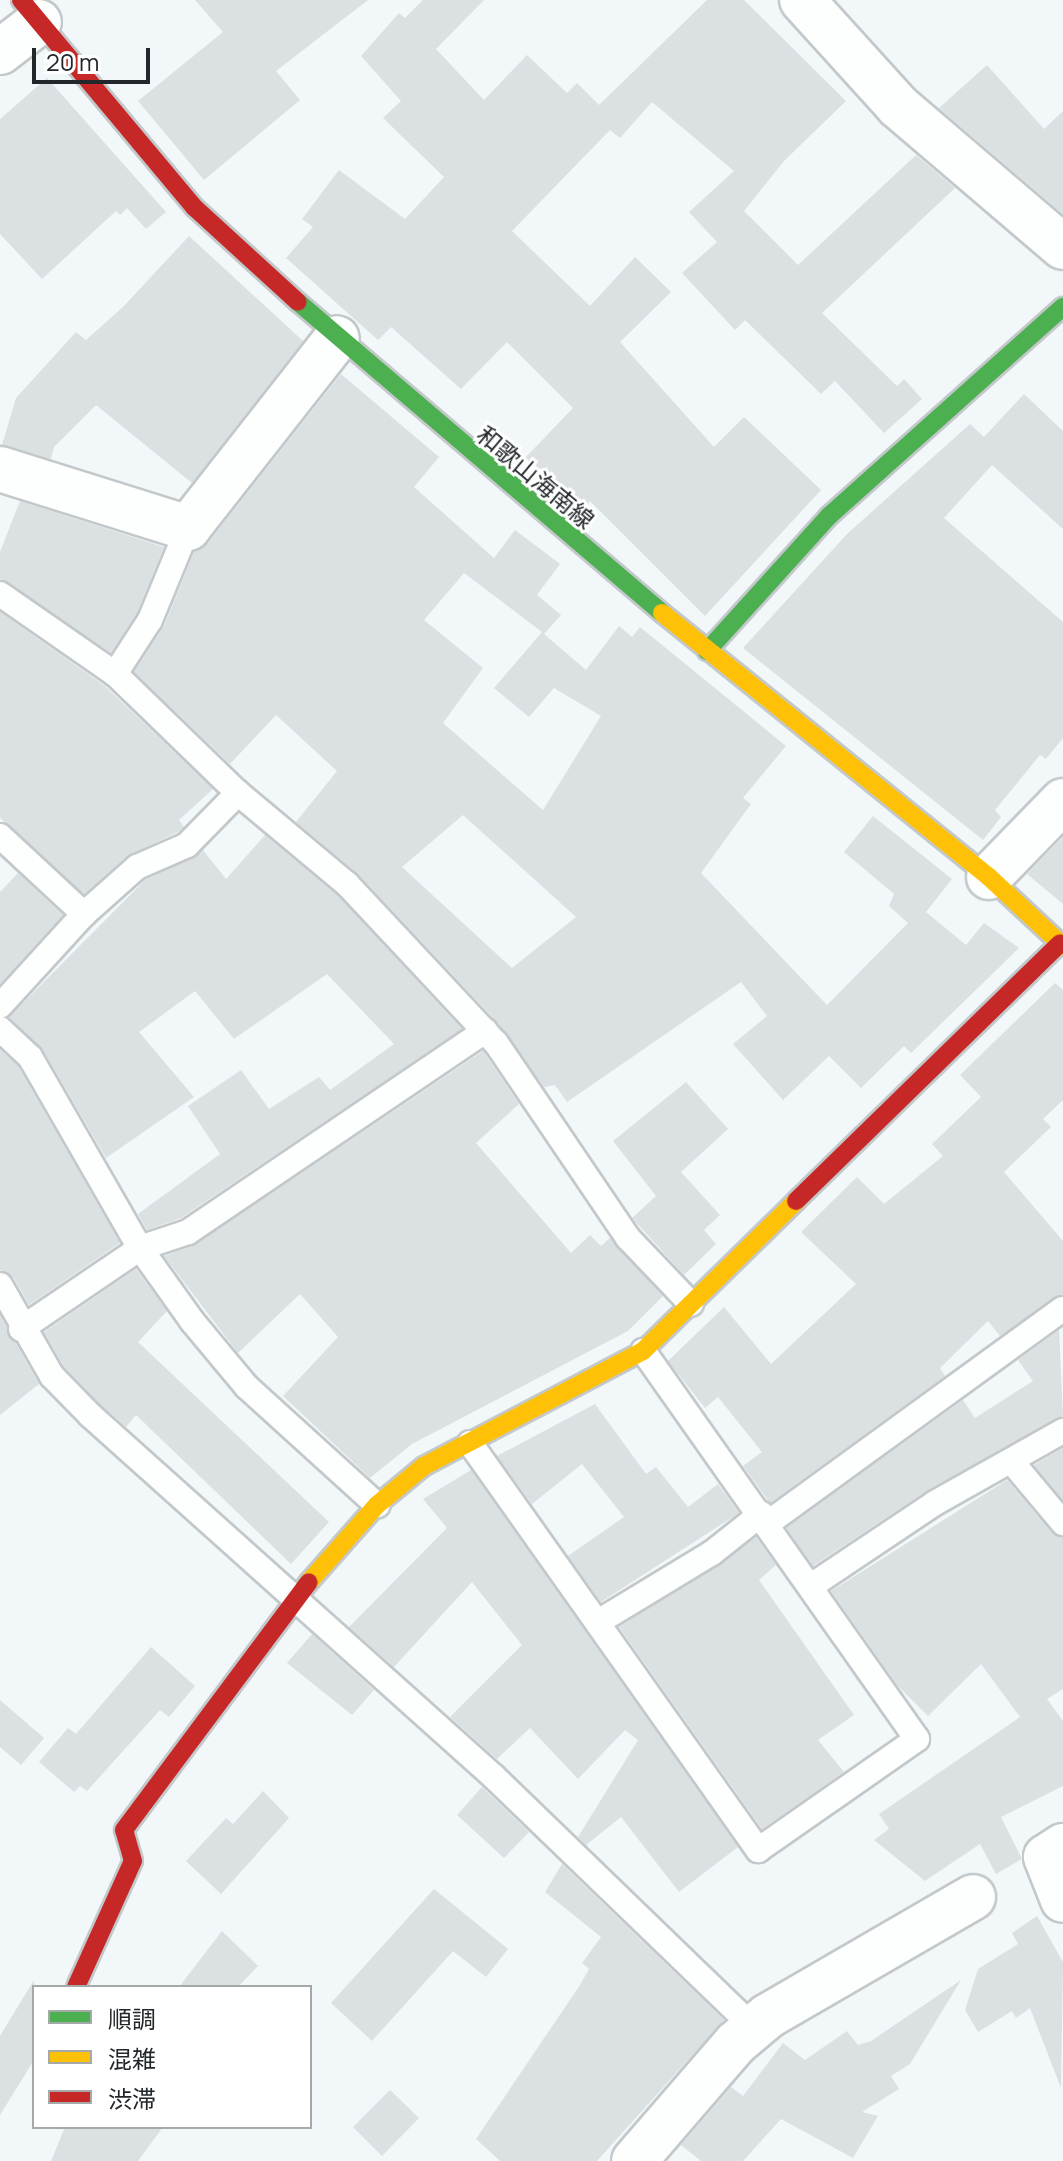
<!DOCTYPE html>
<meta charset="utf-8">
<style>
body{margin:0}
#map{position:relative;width:1063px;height:2161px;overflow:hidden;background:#f2f7fa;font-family:Manrope,"Noto Sans JP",sans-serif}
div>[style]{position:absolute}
.building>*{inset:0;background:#dbe0e3}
.roads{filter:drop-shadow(2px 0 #c3c8ca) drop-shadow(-2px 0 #c3c8ca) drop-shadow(0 2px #c3c8ca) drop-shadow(0 -2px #c3c8ca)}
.lane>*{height:24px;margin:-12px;padding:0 12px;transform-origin:12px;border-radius:12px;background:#fdfefe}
.street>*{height:44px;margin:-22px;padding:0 22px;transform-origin:22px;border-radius:22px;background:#fdfefe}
.fast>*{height:18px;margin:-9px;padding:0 9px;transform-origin:9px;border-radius:9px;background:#4caf50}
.slow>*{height:18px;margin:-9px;padding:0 9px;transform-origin:9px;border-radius:9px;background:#ffc107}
.jam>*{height:18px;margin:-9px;padding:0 9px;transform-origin:9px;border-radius:9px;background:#c62828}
span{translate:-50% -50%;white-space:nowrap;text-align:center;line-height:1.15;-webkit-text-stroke:6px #fff;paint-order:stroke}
.street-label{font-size:24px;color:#21272a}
.legend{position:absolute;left:32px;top:1985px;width:280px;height:144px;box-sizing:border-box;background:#fff;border:2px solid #a6a9aa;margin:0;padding:10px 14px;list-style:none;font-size:24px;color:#21272a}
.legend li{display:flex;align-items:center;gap:16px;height:40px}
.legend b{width:40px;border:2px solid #a6a9aa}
.scale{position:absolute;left:32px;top:48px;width:118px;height:36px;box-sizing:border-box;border:4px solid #21272a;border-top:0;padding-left:10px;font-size:24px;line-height:28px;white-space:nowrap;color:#21272a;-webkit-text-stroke:6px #fff;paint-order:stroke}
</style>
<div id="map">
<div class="building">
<i style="clip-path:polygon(195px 0,368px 0,276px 71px,300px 100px,204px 180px,138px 101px,223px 32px)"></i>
<i style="clip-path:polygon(423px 0,484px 0,436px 49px,484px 100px,527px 55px,567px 93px,577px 83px,599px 105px,707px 0,744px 0,846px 101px,784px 161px,744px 211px,798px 265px,916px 155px,955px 188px,822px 313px,897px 386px,904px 379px,922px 399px,884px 433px,835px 381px,821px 394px,745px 320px,735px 330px,682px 273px,717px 242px,689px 212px,734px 171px,652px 102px,620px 138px,610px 130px,512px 231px,590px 306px,635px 257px,671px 292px,620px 342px,714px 447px,744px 417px,821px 490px,705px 616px,590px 501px,583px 509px,525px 458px,573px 408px,507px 342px,461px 389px,391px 327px,378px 340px,286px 258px,313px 227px,302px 219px,339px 170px,405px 219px,444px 177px,383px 118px,401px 101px,361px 56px,399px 13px,405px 18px)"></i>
<i style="clip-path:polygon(987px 65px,1044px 129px,1063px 111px,1063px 214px,939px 108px)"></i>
<i style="clip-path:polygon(47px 78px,166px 212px,146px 229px,127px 208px,120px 215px,116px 211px,42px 279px,0 234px,0 119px)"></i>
<i style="clip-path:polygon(189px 236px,303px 341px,192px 483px,96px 405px,54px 447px,51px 459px,2px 445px,16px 398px,76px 332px,86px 340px,124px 306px)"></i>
<i style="clip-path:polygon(evenodd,341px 374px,439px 457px,414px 487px,494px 558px,515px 530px,560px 564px,537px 595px,561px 615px,544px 634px,586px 670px,619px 626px,632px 637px,640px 627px,786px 746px,743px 798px,751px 804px,701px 873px,827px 1005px,908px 923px,889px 906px,894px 894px,844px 852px,873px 816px,952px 879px,926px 912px,966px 945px,984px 923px,1019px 948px,911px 1053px,904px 1046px,861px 1088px,829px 1056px,783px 1100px,733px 1044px,767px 1016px,741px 982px,567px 1102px,555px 1085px,544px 1087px,497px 1022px,358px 874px,296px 822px,337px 771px,276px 715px,230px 764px,134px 672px,164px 626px,194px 552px,208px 543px,341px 374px,464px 573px,542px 632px,494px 688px,529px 717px,554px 688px,601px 716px,543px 810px,443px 723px,483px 668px,424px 620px,464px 573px,341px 374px,463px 815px,576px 917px,512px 968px,402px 867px,463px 815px)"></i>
<i style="clip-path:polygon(1024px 394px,1063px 431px,1063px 529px,992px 465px,944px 518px,1063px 622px,1063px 738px,1046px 759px,1040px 755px,995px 810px,1001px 817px,983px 840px,743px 648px,847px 534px,970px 424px,984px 437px)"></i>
<i style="clip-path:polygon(20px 501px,164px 547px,137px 613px,111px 653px,0 579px,0 552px)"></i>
<i style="clip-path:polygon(0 612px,105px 686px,213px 789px,179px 820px,184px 827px,178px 832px,127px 856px,84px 894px,0 818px)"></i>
<i style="clip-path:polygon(265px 835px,337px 895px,462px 1029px,181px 1218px,147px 1230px,138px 1214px,220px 1154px,188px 1106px,241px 1070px,269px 1109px,319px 1077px,330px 1090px,394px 1044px,327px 974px,234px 1039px,195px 991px,139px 1032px,194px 1097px,106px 1158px,43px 1050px,9px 1017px,145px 880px,203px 850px,226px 879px)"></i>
<i style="clip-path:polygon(1063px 837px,1063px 904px,1027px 874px)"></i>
<i style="clip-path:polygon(18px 873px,63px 915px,0 984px,0 892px)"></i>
<i style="clip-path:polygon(1055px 983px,1063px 990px,1063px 1100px,1043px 1119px,1051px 1127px,1004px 1172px,1063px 1241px,1063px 1294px,1000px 1336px,988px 1321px,940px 1368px,945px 1376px,770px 1503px,743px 1466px,762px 1452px,718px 1397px,705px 1408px,668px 1361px,724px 1307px,771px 1364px,856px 1284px,801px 1232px,857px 1177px,884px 1204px,943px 1156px,932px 1144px,981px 1097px,960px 1075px)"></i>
<i style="clip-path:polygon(0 1050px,18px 1066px,120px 1243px,29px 1305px,13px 1277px,0 1270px)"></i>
<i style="clip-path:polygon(483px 1051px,519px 1104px,476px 1143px,571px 1253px,590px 1235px,601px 1246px,610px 1238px,663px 1296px,628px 1331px,412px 1444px,370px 1478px,283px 1396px,338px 1337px,300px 1294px,238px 1353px,164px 1256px,196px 1244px)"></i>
<i style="clip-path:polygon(686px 1082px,728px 1129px,681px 1172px,720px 1215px,704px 1230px,716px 1244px,684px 1275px,632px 1218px,656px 1196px,613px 1141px)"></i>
<i style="clip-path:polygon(136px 1269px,167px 1311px,138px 1342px,329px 1522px,291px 1564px,136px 1415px,126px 1427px,100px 1404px,64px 1367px,44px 1332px)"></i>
<i style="clip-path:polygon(0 1315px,39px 1384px,0 1415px)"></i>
<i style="clip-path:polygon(1059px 1330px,1063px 1416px,928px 1490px,813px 1566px,786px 1528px,963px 1400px,975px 1418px,1033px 1381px,1018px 1360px)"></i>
<i style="clip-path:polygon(595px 1404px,646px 1474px,656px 1467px,688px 1507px,718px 1484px,739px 1513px,601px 1602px,568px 1556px,624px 1517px,582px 1464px,532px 1504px,497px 1456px)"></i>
<i style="clip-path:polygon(1063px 1448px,1063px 1500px,1034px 1465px)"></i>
<i style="clip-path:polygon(471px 1470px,738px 1847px,679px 1892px,621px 1817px,586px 1845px,578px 1837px,638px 1740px,625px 1730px,578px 1779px,530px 1728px,497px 1759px,450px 1717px,522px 1645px,472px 1582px,394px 1667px,349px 1627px,447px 1528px,423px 1499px)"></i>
<i style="clip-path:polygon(1007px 1480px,1052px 1533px,1063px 1538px,1063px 1689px,1047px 1699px,1063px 1721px,1063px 1786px,1001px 1817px,1022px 1859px,996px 1874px,980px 1844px,925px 1881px,874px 1840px,889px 1829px,879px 1814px,1020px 1717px,981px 1664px,928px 1716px,898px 1686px,831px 1591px)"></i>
<i style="clip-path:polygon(756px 1537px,776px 1565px,759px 1580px,854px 1715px,818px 1740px,844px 1772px,762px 1829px,619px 1627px)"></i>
<i style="clip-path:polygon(312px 1634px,374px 1690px,352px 1715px,287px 1663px)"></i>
<i style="clip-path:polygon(151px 1647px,195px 1686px,169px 1717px,160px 1710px,87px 1791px,80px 1786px,74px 1792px,39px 1762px,68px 1728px,76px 1734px)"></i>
<i style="clip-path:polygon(0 1700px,44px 1738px,21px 1765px,0 1747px)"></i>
<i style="clip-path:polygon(482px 1787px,529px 1832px,504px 1858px,457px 1815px)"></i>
<i style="clip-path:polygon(263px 1791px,289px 1818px,221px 1894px,186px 1861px,226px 1818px,233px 1824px)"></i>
<i style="clip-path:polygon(562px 1864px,724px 2020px,597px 2161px,500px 2161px,476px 2139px,580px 1985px,589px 1969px,582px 1963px,601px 1937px,545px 1892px)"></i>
<i style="clip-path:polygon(434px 1889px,508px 1949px,486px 1977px,453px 1951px,372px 2041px,331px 2003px)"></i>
<i style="clip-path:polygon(1037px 1916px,1063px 1962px,1061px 2088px,1030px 2008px,1016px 2018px,1012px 2011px,978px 2032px,965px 2010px,978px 1969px,1018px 1944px,1012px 1933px)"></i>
<i style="clip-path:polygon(222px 1931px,258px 1966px,238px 1987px,179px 1987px)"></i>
<i style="clip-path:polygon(34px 1980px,34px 2060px,0 2115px,0 2036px)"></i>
<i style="clip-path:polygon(961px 1980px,910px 2064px,891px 2076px,899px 2089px,862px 2112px,878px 2116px,853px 2158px,781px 2119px,743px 2161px,701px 2161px,681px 2145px,731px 2087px,743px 2096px,783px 2043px,805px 2060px,847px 2031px,858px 2045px,871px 2041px)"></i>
<i style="clip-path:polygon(390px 2090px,419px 2118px,382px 2156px,353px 2127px)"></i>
<i style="clip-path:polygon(65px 2127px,163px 2127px,138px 2161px,51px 2161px)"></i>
</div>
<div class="roads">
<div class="lane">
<i style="left:0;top:594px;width:140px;rotate:34.8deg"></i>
<i style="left:115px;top:674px;width:64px;rotate:-57.1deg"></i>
<i style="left:150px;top:620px;width:100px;rotate:-67.6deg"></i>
<i style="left:238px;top:793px;width:142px;rotate:39.9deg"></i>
<i style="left:347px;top:884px;width:218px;rotate:46.9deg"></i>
<i style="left:496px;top:1043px;width:235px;rotate:55.9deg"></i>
<i style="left:628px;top:1238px;width:91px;rotate:46.3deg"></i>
<i style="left:0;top:836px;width:115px;rotate:42.9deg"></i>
<i style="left:84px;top:914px;width:71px;rotate:-41.6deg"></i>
<i style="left:137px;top:867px;width:55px;rotate:-23.7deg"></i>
<i style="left:187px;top:845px;width:73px;rotate:-45.6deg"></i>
<i style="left:238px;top:793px;width:171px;rotate:-135.9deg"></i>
<i style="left:0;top:1006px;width:125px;rotate:-47.6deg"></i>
<i style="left:0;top:1029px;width:41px;rotate:43deg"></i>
<i style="left:30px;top:1057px;width:220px;rotate:60.1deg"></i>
<i style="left:140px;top:1248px;width:90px;rotate:54.5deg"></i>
<i style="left:192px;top:1321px;width:86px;rotate:50.2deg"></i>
<i style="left:247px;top:1387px;width:176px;rotate:42.2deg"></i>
<i style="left:0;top:1285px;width:105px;rotate:60.3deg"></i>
<i style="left:52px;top:1376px;width:54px;rotate:45.7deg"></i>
<i style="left:90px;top:1415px;width:541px;rotate:41.85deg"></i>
<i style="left:493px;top:1776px;width:363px;rotate:44deg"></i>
<i style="left:21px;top:1329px;width:144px;rotate:-34.2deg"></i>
<i style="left:140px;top:1248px;width:51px;rotate:-18.4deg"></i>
<i style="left:188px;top:1232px;width:359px;rotate:-34.1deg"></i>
<i style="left:470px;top:1443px;width:499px;rotate:54.7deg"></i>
<i style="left:758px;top:1850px;width:194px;rotate:-34.9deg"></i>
<i style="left:917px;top:1739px;width:475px;rotate:-125.2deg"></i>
<i style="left:1012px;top:1462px;width:80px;rotate:50.1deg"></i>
<i style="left:768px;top:1523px;width:364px;rotate:-36deg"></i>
<i style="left:811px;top:1586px;width:149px;rotate:-33.8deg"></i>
<i style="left:935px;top:1503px;width:147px;rotate:-29.4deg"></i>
<i style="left:598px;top:1622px;width:133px;rotate:-31.2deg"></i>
<i style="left:712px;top:1553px;width:63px;rotate:-38.5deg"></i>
</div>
<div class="street">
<i style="left:802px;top:0;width:143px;rotate:47.8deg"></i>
<i style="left:898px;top:106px;width:217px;rotate:40.5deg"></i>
<i style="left:0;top:52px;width:49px;rotate:-37.6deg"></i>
<i style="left:0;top:469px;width:197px;rotate:17.4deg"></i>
<i style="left:188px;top:528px;width:241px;rotate:-51.9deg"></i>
<i style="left:989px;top:877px;width:106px;rotate:-45.8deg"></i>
<i style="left:1063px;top:1846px;width:20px;rotate:147deg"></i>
<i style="left:1046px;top:1857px;width:46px;rotate:68.4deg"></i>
<i style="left:634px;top:2161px;width:156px;rotate:-49.2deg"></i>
<i style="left:736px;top:2043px;width:42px;rotate:-40.2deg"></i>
<i style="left:768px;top:2016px;width:237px;rotate:-30.1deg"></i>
</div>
<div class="fast">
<i style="left:298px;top:302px;width:479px;rotate:40.5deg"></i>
<i style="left:707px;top:651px;width:182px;rotate:-47.9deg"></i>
<i style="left:829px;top:516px;width:314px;rotate:-41.8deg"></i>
</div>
<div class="slow">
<i style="left:662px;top:613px;width:420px;rotate:38.9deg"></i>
<i style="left:989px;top:877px;width:101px;rotate:43deg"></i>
<i style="left:309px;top:1582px;width:103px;rotate:-48.6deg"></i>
<i style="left:377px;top:1505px;width:61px;rotate:-39.7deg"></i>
<i style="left:424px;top:1466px;width:247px;rotate:-27.7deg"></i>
<i style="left:643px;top:1351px;width:214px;rotate:-44.4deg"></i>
</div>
<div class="jam">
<i style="left:21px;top:0;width:271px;rotate:50.1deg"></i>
<i style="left:195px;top:208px;width:139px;rotate:42.4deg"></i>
<i style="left:796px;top:1201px;width:369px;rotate:-44.3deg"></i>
<i style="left:76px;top:1987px;width:138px;rotate:-65.7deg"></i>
<i style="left:133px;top:1861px;width:32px;rotate:-106deg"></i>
<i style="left:124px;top:1830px;width:309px;rotate:-53.3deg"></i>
</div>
</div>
<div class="street-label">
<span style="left:536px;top:477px;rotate:40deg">和歌山海南線</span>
</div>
<ul class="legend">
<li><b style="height:10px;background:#4caf50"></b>順調</li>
<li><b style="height:10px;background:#ffc107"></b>混雑</li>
<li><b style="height:10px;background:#c62828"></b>渋滞</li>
</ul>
<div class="scale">20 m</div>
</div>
